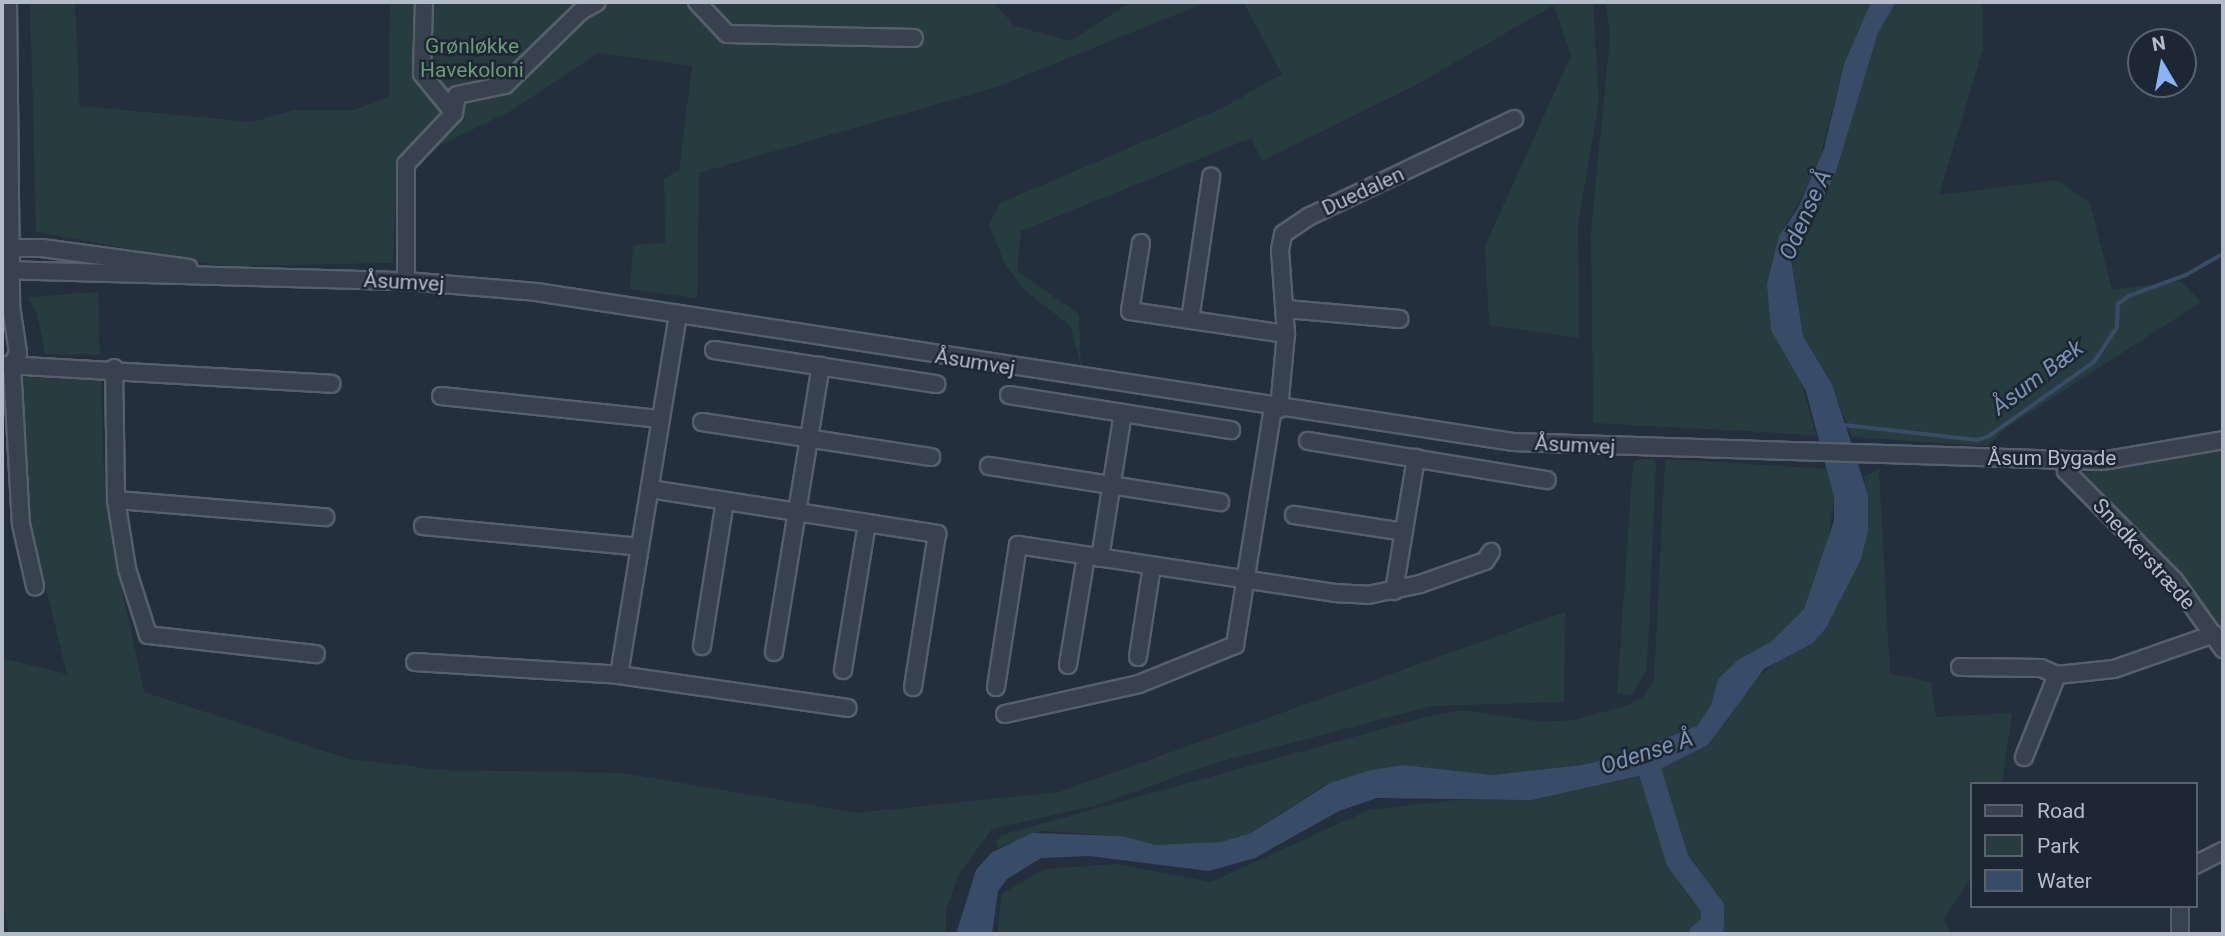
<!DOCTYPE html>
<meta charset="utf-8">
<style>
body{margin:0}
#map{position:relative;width:2225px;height:936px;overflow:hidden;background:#242f3e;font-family:Roboto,sans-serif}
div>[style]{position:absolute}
.green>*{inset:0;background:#263c3f}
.water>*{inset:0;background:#394c67}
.stream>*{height:3.5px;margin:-1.75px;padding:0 1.75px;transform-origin:1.75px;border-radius:1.75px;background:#394c67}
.river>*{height:23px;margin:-11.5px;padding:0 11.5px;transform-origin:11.5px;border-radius:11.5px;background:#394c67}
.roads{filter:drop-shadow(2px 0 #565f6c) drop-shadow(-2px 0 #565f6c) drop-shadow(0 2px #565f6c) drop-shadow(0 -2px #565f6c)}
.minor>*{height:16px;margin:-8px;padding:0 8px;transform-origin:8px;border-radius:8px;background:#38414e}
span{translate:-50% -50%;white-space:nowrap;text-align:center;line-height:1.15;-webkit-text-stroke:5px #1d2633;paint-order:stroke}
.park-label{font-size:21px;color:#6b9a76}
.street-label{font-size:21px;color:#b4bcc9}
.water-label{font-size:23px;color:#7c92b1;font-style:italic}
.frame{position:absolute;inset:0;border:4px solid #b4bcc9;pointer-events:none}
.legend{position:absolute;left:1970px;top:782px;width:228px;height:126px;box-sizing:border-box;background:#1d2633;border:2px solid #59626f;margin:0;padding:9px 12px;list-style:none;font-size:21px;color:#b4bcc9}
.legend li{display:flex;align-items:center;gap:14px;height:35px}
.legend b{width:35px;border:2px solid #59626f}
.north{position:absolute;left:2127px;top:28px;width:70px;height:70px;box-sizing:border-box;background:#1d2633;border:2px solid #59626f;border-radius:50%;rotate:350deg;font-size:19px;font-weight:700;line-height:28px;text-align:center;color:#b4bcc9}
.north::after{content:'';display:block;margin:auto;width:24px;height:32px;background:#8ab4f8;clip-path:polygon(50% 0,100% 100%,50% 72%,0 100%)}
</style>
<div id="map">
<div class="green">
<i style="clip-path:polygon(30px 2px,75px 2px,80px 106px,252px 122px,294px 110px,354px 110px,389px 97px,390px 2px,993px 2px,1015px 26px,1070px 41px,1131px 2px,1207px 2px,996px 87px,699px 173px,697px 298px,630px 289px,633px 245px,665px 243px,664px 178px,679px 171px,692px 66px,598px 53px,509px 112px,397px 166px,393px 263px,223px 266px,36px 232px)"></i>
<i style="clip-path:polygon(1243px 2px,1593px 2px,1599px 102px,1578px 224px,1579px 338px,1489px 325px,1485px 246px,1571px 56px,1554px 5px,1418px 84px,1262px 161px,1251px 138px,1021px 231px,1017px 271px,1079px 314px,1081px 368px,1071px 326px,1023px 289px,1005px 264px,989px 225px,1000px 203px,1222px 108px,1282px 74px)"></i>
<i style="clip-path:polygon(1606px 2px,1871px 2px,1844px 64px,1817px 170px,1779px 236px,1801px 381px,1816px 435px,1593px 423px,1591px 232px,1610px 35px)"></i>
<i style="clip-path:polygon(1896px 2px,1983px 2px,1983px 49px,1939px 195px,2057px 180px,2090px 203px,2112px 290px,2180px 281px,2201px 302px,2006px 428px,1987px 446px,1852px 437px,1828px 376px,1803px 336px,1795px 299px,1791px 260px,1796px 245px,1819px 211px,1835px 175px,1878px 33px)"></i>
<i style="clip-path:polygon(98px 292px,100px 355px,45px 354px,37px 313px,28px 297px)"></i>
<i style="clip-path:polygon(38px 375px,101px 377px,104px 476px,114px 552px,144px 692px,348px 759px,441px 770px,623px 773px,856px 813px,1059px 792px,1565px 612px,1564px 702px,1432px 706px,1215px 763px,1097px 805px,992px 829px,959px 874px,946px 909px,946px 934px,9px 934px,2px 892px,2px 658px,67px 674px,30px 522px,23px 378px)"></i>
<i style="clip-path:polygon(2223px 450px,2223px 637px,2183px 578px,2083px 472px)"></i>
<i style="clip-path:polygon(1639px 459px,1654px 460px,1656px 465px,1647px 669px,1631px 696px,1617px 693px,1633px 463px)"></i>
<i style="clip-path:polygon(1665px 459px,1827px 469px,1834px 497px,1827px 550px,1804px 609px,1772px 641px,1738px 660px,1718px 679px,1711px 705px,1696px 727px,1624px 755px,1582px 765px,1493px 775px,1404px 765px,1323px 786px,1251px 833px,1221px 842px,1160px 846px,1122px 836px,1042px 831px,998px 848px,996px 841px,1005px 834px,1425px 717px,1463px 710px,1543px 722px,1574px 720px,1629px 705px,1645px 695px,1654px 680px)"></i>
<i style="clip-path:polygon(1879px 469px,1890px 674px,1931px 682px,1936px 717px,2012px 713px,2002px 784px,1971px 784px,1971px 877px,1944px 919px,1951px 934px,998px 934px,1001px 894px,1045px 869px,1116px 864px,1211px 882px,1369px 810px,1455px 800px,1532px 800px,1652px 773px,1709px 745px,1752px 682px,1778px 661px,1868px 495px,1864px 477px)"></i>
</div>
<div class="water">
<i style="clip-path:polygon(1871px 2px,1896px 2px,1878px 33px,1835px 175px,1791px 260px,1803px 336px,1832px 384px,1868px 495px,1868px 531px,1861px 559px,1826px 628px,1813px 643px,1764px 669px,1708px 745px,1652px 773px,1532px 800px,1377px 798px,1339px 811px,1255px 858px,1209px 871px,1090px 856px,1041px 858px,1007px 879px,998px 891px,992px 934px,956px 934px,976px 870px,991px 853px,1032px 833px,1122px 836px,1156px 845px,1221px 842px,1251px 833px,1330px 783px,1371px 770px,1404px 765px,1493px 775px,1582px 765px,1624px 755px,1697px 726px,1711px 705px,1718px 679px,1738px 660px,1772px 641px,1804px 609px,1834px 521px,1834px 497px,1806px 391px,1771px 330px,1767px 284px,1779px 236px,1798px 208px,1824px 149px,1844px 64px)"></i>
</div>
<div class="stream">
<i style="left:1845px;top:425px;width:133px;rotate:6.5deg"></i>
<i style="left:1977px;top:440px;width:13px;rotate:-18deg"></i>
<i style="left:1989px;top:436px;width:128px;rotate:-35.2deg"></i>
<i style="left:2094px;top:362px;width:42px;rotate:-56.7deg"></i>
<i style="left:2117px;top:327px;width:23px;rotate:-88deg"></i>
<i style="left:2118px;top:304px;width:14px;rotate:-36deg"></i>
<i style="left:2129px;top:296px;width:61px;rotate:-20.2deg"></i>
<i style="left:2186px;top:275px;width:39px;rotate:-30deg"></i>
</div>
<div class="river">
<i style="left:1646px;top:759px;width:106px;rotate:72.9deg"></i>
<i style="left:1677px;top:860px;width:59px;rotate:53.3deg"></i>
<i style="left:1712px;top:907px;width:18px;rotate:90deg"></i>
<i style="left:1712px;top:925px;width:15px;rotate:143deg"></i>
</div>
<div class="roads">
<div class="minor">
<i style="left:8px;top:2px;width:304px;rotate:89.4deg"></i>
<i style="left:11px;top:306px;width:48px;rotate:81.5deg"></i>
<i style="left:18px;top:353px;width:13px;rotate:117deg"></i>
<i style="left:12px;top:365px;width:159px;rotate:86.8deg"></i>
<i style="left:21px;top:524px;width:64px;rotate:77.3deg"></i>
<i style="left:424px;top:2px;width:72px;rotate:91.6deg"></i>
<i style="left:422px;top:74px;width:50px;rotate:50.6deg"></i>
<i style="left:697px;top:2px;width:44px;rotate:46.8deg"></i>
<i style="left:727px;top:34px;width:187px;rotate:1.2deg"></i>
<i style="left:1141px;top:243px;width:69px;rotate:99.2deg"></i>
<i style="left:1130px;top:311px;width:158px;rotate:8.4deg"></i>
<i style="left:2px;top:248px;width:40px"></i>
<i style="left:42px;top:248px;width:148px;rotate:7.7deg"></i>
<i style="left:2px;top:270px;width:404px;rotate:1.6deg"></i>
<i style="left:406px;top:281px;width:130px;rotate:4.8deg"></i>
<i style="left:536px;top:292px;width:988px;rotate:8.73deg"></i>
<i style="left:1513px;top:442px;width:589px;rotate:1.85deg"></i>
<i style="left:2102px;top:461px;width:123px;rotate:-9.8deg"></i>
<i style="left:406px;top:281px;width:117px;rotate:-90deg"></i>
<i style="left:406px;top:164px;width:70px;rotate:-46.7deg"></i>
<i style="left:454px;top:113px;width:18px;rotate:-81deg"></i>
<i style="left:457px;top:95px;width:49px;rotate:-11.8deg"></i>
<i style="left:505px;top:85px;width:106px;rotate:-44.2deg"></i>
<i style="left:581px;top:11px;width:18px;rotate:-29deg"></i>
<i style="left:1286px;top:309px;width:114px;rotate:5deg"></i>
<i style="left:1190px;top:320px;width:145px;rotate:-81.6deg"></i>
<i style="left:714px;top:350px;width:225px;rotate:8.7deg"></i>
<i style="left:5px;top:365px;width:327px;rotate:3.3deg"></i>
<i style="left:114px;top:368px;width:132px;rotate:89.1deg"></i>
<i style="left:116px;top:500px;width:70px;rotate:80.9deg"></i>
<i style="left:127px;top:569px;width:69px;rotate:72.3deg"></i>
<i style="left:148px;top:635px;width:169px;rotate:6.5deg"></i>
<i style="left:1009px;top:395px;width:225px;rotate:9deg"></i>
<i style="left:441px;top:396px;width:221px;rotate:6deg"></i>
<i style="left:1279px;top:409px;width:75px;rotate:-84.7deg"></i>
<i style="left:1286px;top:334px;width:84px;rotate:-94.1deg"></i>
<i style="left:1280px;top:250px;width:16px;rotate:-79deg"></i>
<i style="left:1283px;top:234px;width:32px;rotate:-34deg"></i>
<i style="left:1310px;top:216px;width:226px;rotate:-25.4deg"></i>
<i style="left:702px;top:422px;width:232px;rotate:8.7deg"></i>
<i style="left:1308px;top:441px;width:242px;rotate:9.3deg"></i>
<i style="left:2065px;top:461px;width:10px;rotate:84deg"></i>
<i style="left:2066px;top:471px;width:153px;rotate:45.3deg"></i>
<i style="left:2174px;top:580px;width:85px;rotate:54.6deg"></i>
<i style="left:989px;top:466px;width:234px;rotate:8.9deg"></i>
<i style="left:650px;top:489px;width:291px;rotate:8.9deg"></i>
<i style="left:937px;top:534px;width:155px;rotate:98.9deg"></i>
<i style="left:116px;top:500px;width:210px;rotate:4.7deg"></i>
<i style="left:1294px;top:515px;width:111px;rotate:8.8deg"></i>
<i style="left:423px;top:526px;width:218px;rotate:5.5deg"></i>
<i style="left:1100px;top:558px;width:147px;rotate:-81deg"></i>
<i style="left:1394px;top:591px;width:135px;rotate:-80.6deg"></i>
<i style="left:702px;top:646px;width:147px;rotate:-81deg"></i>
<i style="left:774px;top:652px;width:290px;rotate:-80.7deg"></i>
<i style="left:1138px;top:657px;width:92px;rotate:-81.3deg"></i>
<i style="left:415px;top:662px;width:204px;rotate:3.6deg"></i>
<i style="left:619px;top:675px;width:231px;rotate:8.2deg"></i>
<i style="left:1068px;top:665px;width:110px;rotate:-80.6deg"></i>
<i style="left:1960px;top:667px;width:81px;rotate:0.7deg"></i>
<i style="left:2041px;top:668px;width:17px;rotate:24deg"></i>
<i style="left:2057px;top:675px;width:57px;rotate:-6deg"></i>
<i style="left:2114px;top:669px;width:106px;rotate:-19.3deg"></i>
<i style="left:843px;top:670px;width:149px;rotate:-80.7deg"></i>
<i style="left:619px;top:675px;width:364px;rotate:-80.7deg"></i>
<i style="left:996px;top:687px;width:144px;rotate:-81.2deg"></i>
<i style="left:1018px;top:545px;width:320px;rotate:8.6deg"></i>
<i style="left:1334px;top:593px;width:34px;rotate:3deg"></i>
<i style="left:1368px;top:595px;width:53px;rotate:-11.9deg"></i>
<i style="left:1420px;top:584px;width:69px;rotate:-19.5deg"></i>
<i style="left:1485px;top:561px;width:11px;rotate:-56deg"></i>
<i style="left:1005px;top:714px;width:137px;rotate:-12.6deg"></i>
<i style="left:1139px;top:684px;width:104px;rotate:-22.1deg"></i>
<i style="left:1235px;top:645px;width:240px;rotate:-80.9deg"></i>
<i style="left:2024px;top:757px;width:88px;rotate:-68.1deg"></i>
<i style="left:2195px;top:865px;width:31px;rotate:-27deg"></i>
<i style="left:2180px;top:934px;width:28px;rotate:-90deg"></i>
</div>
</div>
<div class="park-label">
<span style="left:472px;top:58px">Grønløkke<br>Havekoloni</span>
</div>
<div class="street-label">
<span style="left:1363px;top:191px;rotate:-25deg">Duedalen</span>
<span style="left:404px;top:282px;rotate:3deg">Åsumvej</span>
<span style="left:975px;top:362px;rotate:9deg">Åsumvej</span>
<span style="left:1575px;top:445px;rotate:3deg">Åsumvej</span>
<span style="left:2052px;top:458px">Åsum Bygade</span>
<span style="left:2144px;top:554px;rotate:48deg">Snedkerstræde</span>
</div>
<div class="water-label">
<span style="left:1806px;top:215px;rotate:-66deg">Odense Å</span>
<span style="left:2038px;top:378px;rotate:-37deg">Åsum Bæk</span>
<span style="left:1647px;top:753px;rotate:-18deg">Odense Å</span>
</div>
<div class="frame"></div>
<ul class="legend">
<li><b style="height:9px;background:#38414e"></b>Road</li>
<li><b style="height:19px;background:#263c3f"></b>Park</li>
<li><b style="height:19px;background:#394c67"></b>Water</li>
</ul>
<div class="north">N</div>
</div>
